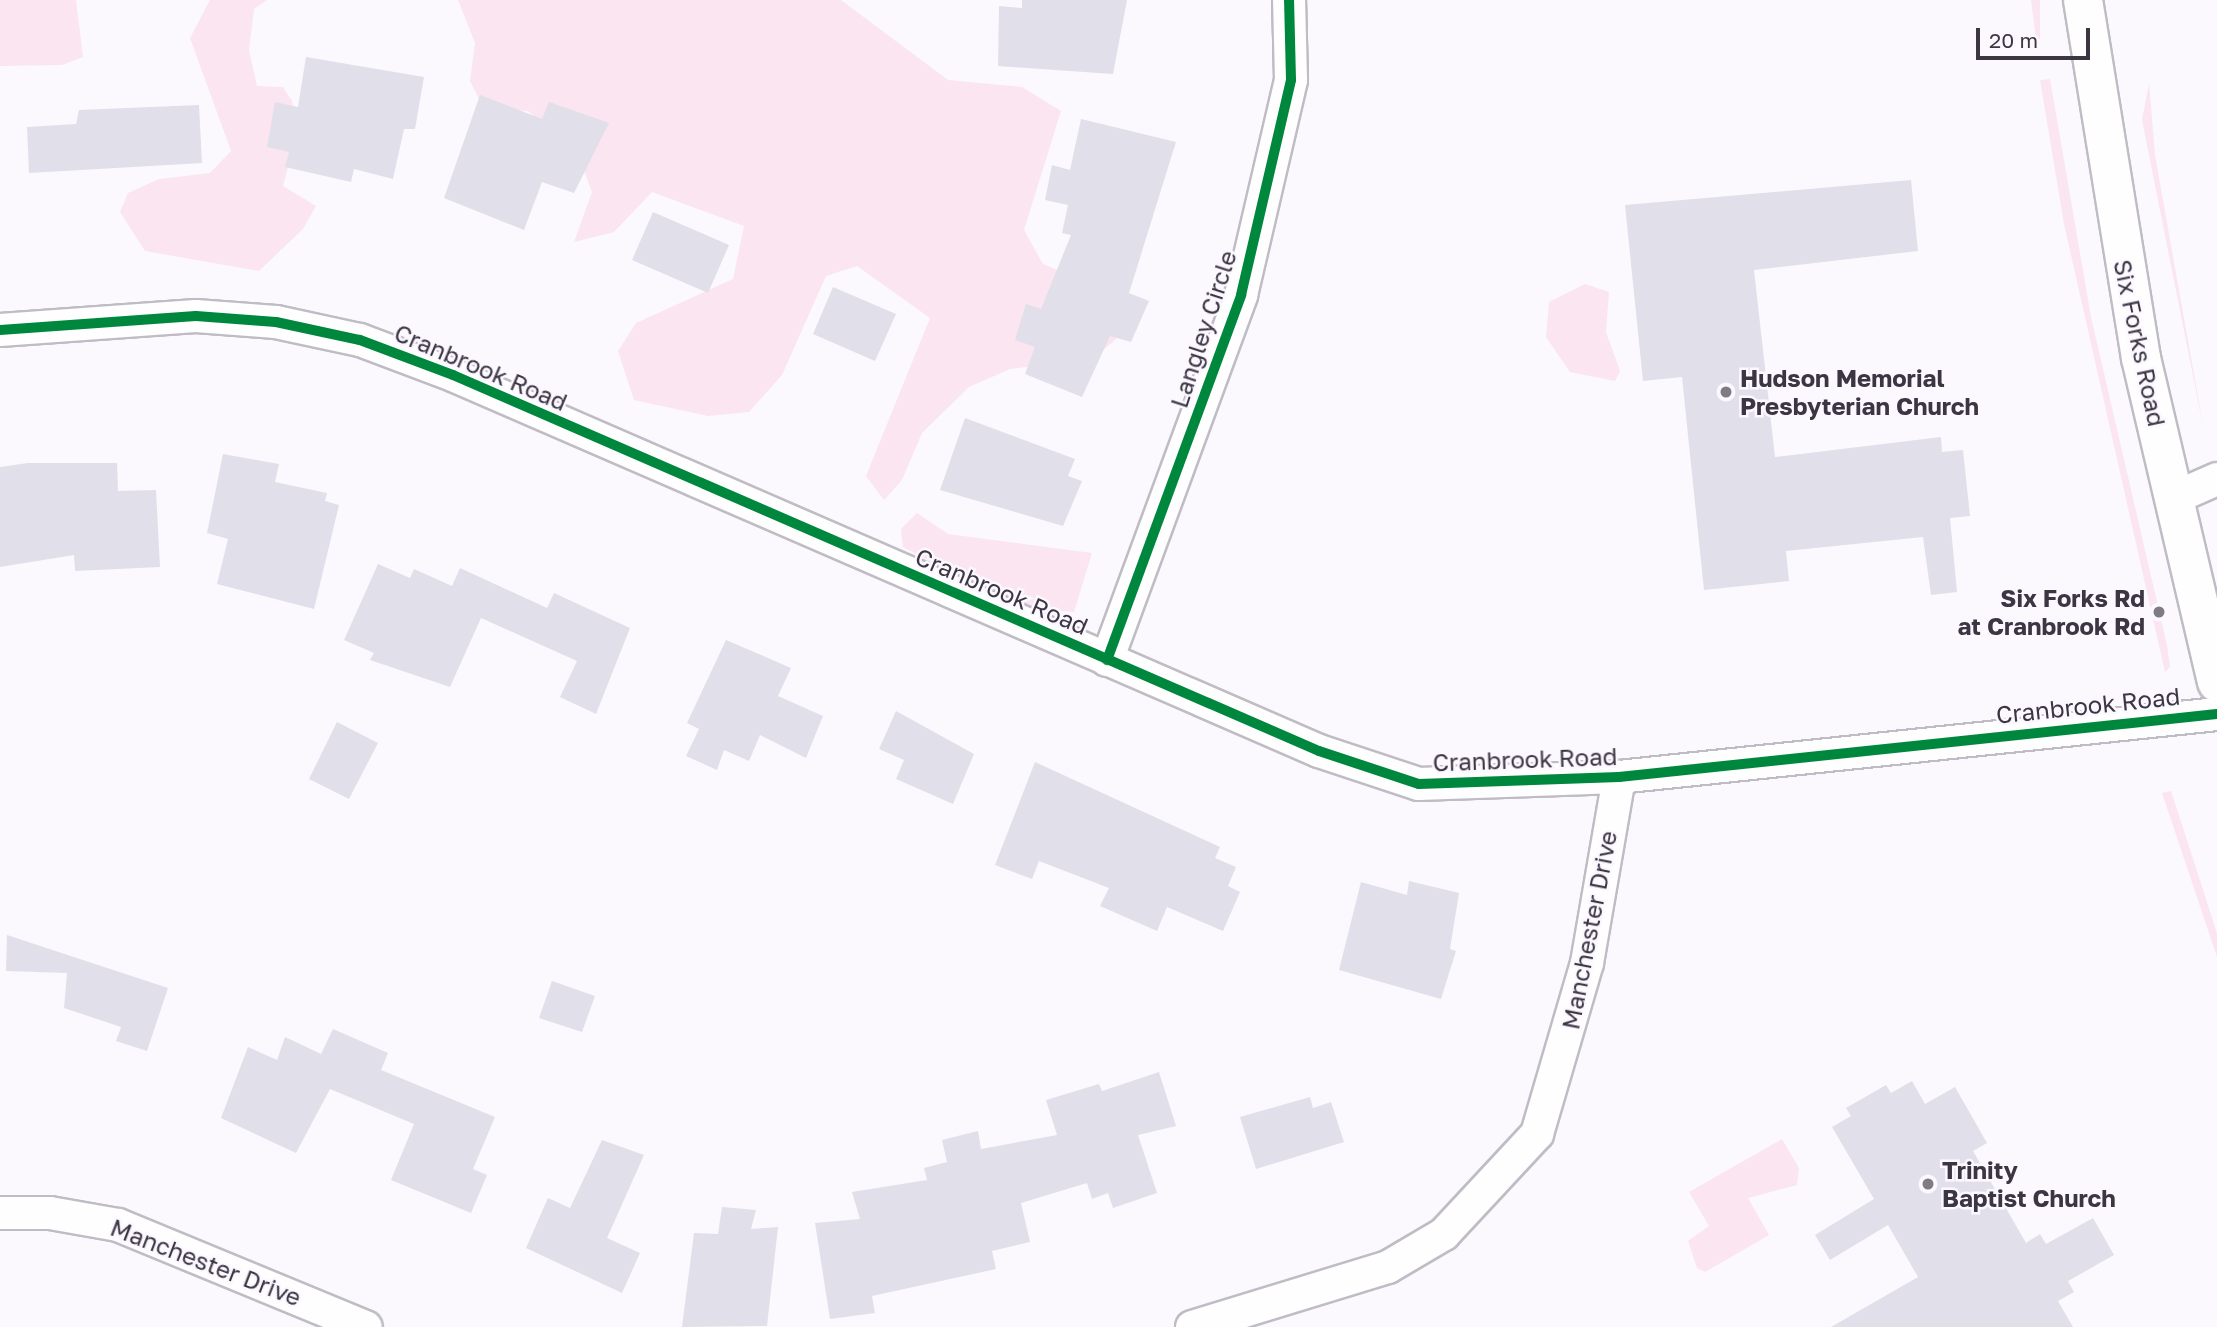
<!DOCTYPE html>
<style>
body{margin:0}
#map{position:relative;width:2217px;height:1327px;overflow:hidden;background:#fbf9fe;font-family:"Golos Text",sans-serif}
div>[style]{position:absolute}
.green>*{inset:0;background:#fae5f0}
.building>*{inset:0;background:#e1dfe9}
.roads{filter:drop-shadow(2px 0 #c0bcc5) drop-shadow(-2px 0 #c0bcc5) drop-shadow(0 2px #c0bcc5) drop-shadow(0 -2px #c0bcc5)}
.street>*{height:32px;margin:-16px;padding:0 16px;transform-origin:16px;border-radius:16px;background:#fefeff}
.primary>*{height:38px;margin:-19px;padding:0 19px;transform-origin:19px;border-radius:19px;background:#fefeff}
.cycleway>*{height:10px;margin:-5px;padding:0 5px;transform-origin:5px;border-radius:5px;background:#00873e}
.dots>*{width:19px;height:19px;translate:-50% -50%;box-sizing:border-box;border:4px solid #fbf8ff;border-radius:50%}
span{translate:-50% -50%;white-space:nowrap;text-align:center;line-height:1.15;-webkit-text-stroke:5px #fbf8ff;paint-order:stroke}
.street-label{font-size:24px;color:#3c3643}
.poi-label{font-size:24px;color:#3c3643;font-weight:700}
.left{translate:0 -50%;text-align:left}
.right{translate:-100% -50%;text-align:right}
.scale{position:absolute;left:1976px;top:28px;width:114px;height:32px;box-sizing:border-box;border:4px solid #3c3643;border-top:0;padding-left:9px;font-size:21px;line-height:24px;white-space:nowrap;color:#3c3643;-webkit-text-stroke:5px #fbf8ff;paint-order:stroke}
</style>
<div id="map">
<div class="green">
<i style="clip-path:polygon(0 0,76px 0,83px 57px,62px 65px,0 66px)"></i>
<i style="clip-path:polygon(210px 0,267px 0,254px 9px,249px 50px,257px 86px,283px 87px,292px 101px,298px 129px,283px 186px,316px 206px,303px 229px,259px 271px,145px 251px,120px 212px,128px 193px,159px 179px,210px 173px,231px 151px,190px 38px)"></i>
<i style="clip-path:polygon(458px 0,841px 0,948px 80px,1022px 87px,1061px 111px,1024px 230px,1043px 264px,1091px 284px,1124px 332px,1093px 359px,1010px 369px,969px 387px,922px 433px,902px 480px,884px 500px,866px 476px,930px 318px,857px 266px,826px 276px,782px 375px,749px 412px,708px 416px,634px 400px,618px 351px,636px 323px,733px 279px,744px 226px,652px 192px,614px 232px,574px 242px,592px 192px,578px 155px,528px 111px,484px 109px,470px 81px,475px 43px)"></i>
<i style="clip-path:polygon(2031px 0,2040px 0,2040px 39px,2036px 39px)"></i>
<i style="clip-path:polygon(2050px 79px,2091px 317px,2167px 645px,2170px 667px,2165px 672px,2064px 224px,2040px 80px)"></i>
<i style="clip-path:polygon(2149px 83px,2155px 155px,2204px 431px,2142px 120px)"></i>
<i style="clip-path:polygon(1585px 284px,1609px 292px,1606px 332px,1620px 371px,1615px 381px,1570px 372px,1546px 337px,1549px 302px)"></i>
<i style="clip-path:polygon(917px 513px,948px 534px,1092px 553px,1074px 612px,1018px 608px,903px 547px,901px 529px)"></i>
<i style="clip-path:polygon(2171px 791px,2217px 933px,2217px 957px,2162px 793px)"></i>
<i style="clip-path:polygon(1782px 1139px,1799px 1168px,1797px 1185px,1748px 1198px,1769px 1235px,1705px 1272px,1697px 1268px,1688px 1241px,1709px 1226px,1689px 1192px)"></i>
</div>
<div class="building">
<i style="clip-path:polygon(1022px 0,1127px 0,1113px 74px,998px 66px,999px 6px,1022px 8px)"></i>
<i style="clip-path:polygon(306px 57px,424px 77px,415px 129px,404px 129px,393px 179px,354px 169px,351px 182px,285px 167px,289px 152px,267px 147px,275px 102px,298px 107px)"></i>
<i style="clip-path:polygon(480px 95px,542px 119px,549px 102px,609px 123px,574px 193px,542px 182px,524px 230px,444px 198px)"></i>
<i style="clip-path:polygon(199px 105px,202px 163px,29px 173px,27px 127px,76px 124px,79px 110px)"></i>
<i style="clip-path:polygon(1081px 119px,1176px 142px,1129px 293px,1149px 301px,1131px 342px,1110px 336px,1082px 397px,1025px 374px,1035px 347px,1015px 340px,1026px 304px,1041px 309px,1071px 235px,1062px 233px,1068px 205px,1045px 200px,1052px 165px,1070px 170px)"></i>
<i style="clip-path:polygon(1911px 180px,1918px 251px,1754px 270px,1775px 457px,1941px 437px,1942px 452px,1963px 450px,1970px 516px,1950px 518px,1957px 592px,1931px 595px,1923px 537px,1786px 551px,1789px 581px,1704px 590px,1682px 377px,1643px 381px,1625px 205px)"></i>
<i style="clip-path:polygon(653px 212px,729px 245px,708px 293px,632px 260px)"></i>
<i style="clip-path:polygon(833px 287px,896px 314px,875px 361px,813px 334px)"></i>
<i style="clip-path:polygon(965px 418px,1075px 459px,1068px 476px,1082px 481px,1063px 526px,940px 490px)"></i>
<i style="clip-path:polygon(223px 454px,279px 464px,275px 482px,327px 493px,325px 501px,339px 505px,314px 609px,217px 584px,228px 539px,207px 533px)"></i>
<i style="clip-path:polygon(28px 463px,117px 463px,118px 491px,156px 490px,160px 567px,75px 571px,74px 555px,0 567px,0 467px)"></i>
<i style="clip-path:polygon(378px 564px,410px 578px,414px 569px,452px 586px,460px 568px,547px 608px,554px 593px,630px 628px,596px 714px,560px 697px,577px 661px,481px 618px,450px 687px,370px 660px,374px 653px,344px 640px)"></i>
<i style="clip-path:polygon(726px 640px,791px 668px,778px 696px,823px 716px,806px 758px,760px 735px,749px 761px,724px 750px,717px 770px,686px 756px,699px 729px,687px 723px)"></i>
<i style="clip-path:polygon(896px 711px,974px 754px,953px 804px,896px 779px,904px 760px,879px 749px)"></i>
<i style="clip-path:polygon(337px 722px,378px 743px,349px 799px,309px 779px)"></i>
<i style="clip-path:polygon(1035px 762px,1220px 847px,1215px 858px,1236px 867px,1228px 886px,1240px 892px,1223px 931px,1167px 907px,1157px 931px,1100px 906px,1109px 888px,1039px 861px,1032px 879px,995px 865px)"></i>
<i style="clip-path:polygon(1409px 881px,1459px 893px,1450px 949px,1456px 951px,1441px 999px,1339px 970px,1361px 882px,1407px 895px)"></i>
<i style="clip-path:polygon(7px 935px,168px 988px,147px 1051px,116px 1041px,121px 1027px,64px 1008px,67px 973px,6px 971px)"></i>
<i style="clip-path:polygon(552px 981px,595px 996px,582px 1032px,539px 1018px)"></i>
<i style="clip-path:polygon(333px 1029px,388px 1053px,381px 1070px,495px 1117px,473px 1169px,487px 1175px,471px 1213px,391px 1180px,414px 1124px,330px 1089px,296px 1153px,221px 1118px,248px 1047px,277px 1060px,285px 1037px,321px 1054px)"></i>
<i style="clip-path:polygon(1159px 1072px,1176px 1126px,1138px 1135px,1157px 1193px,1113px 1208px,1108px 1193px,1092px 1199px,1087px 1183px,1021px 1203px,1030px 1242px,992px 1251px,996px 1269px,872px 1296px,875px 1313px,830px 1319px,815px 1223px,860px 1219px,852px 1192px,927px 1180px,924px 1168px,947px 1162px,942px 1140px,978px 1131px,981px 1149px,1057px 1135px,1046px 1100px,1099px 1084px,1102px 1091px)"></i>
<i style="clip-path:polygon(1912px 1081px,1925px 1104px,1955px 1087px,1987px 1143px,1973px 1151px,2026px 1243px,2040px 1234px,2046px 1244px,2093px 1218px,2114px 1255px,2068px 1281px,2074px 1292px,2058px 1301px,2073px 1327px,1831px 1327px,1918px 1277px,1888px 1225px,1830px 1260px,1815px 1235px,1874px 1199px,1832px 1127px,1851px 1116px,1846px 1108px,1886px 1085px,1891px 1093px)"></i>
<i style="clip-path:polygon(1310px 1097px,1313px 1108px,1331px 1102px,1344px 1142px,1256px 1169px,1240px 1117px)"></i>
<i style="clip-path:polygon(602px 1140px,644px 1155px,607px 1238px,640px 1253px,622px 1293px,526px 1248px,548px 1198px,570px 1208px)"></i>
<i style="clip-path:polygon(722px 1207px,756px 1210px,751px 1229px,778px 1227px,767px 1326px,682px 1327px,694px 1233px,718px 1234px)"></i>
</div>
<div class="roads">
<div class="street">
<i style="left:0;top:330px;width:196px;rotate:-4.1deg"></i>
<i style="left:196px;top:316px;width:80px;rotate:4.3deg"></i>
<i style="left:276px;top:322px;width:86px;rotate:12.1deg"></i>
<i style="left:360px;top:340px;width:99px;rotate:20.6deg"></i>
<i style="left:453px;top:375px;width:944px;rotate:23.47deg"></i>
<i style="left:1319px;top:751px;width:105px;rotate:18.3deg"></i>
<i style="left:1419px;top:784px;width:200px;rotate:-2deg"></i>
<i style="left:1619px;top:777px;width:601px;rotate:-6.01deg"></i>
<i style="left:2174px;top:498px;width:47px;rotate:-23.8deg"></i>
<i style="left:1107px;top:660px;width:389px;rotate:-69.8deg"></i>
<i style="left:1241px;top:295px;width:221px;rotate:-76.9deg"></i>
<i style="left:1291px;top:80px;width:80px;rotate:-91.4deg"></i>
<i style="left:0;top:1213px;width:50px"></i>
<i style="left:50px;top:1213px;width:69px;rotate:10deg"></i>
<i style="left:118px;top:1225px;width:268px;rotate:22.4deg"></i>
<i style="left:1192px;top:1327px;width:205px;rotate:-17deg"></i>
<i style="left:1388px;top:1267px;width:65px;rotate:-30.5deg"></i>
<i style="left:1444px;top:1234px;width:137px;rotate:-47.1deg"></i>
<i style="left:1537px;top:1134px;width:178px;rotate:-73.7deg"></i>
<i style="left:1587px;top:963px;width:189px;rotate:-80.2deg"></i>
</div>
<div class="primary">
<i style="left:2083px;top:0;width:363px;rotate:80.8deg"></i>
<i style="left:2141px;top:358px;width:333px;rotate:76.8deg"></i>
</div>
</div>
<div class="cycleway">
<i style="left:0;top:330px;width:196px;rotate:-4.1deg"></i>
<i style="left:196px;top:316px;width:80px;rotate:4.3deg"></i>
<i style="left:276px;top:322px;width:86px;rotate:12.1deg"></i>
<i style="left:360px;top:340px;width:99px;rotate:20.6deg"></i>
<i style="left:453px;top:375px;width:944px;rotate:23.47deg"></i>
<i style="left:1319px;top:751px;width:105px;rotate:18.3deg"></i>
<i style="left:1419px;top:784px;width:200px;rotate:-2deg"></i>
<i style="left:1619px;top:777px;width:601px;rotate:-6.01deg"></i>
<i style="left:1107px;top:660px;width:389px;rotate:-69.8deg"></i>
<i style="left:1241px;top:295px;width:221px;rotate:-76.9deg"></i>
<i style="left:1291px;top:80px;width:80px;rotate:-91.4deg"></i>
</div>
<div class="dots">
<i style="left:1726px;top:392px;background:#7f7a84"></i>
<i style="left:2159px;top:612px;background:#7f7a84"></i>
<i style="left:1928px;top:1184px;background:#7f7a84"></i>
</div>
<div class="street-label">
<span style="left:1203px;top:329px;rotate:-72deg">Langley Circle</span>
<span style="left:2140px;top:343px;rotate:78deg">Six Forks Road</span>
<span style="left:481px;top:367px;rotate:23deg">Cranbrook Road</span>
<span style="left:1002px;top:591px;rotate:23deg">Cranbrook Road</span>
<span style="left:2088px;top:705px;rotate:-6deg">Cranbrook Road</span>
<span style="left:1525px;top:759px;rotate:-2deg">Cranbrook Road</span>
<span style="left:1589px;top:930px;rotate:-79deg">Manchester Drive</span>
<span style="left:206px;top:1262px;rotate:21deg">Manchester Drive</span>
</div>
<div class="poi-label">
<span class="left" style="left:1740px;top:392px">Hudson Memorial<br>Presbyterian Church</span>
<span class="right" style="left:2145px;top:612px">Six Forks Rd<br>at Cranbrook Rd</span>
<span class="left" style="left:1942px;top:1184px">Trinity<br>Baptist Church</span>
</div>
<div class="scale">20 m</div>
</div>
